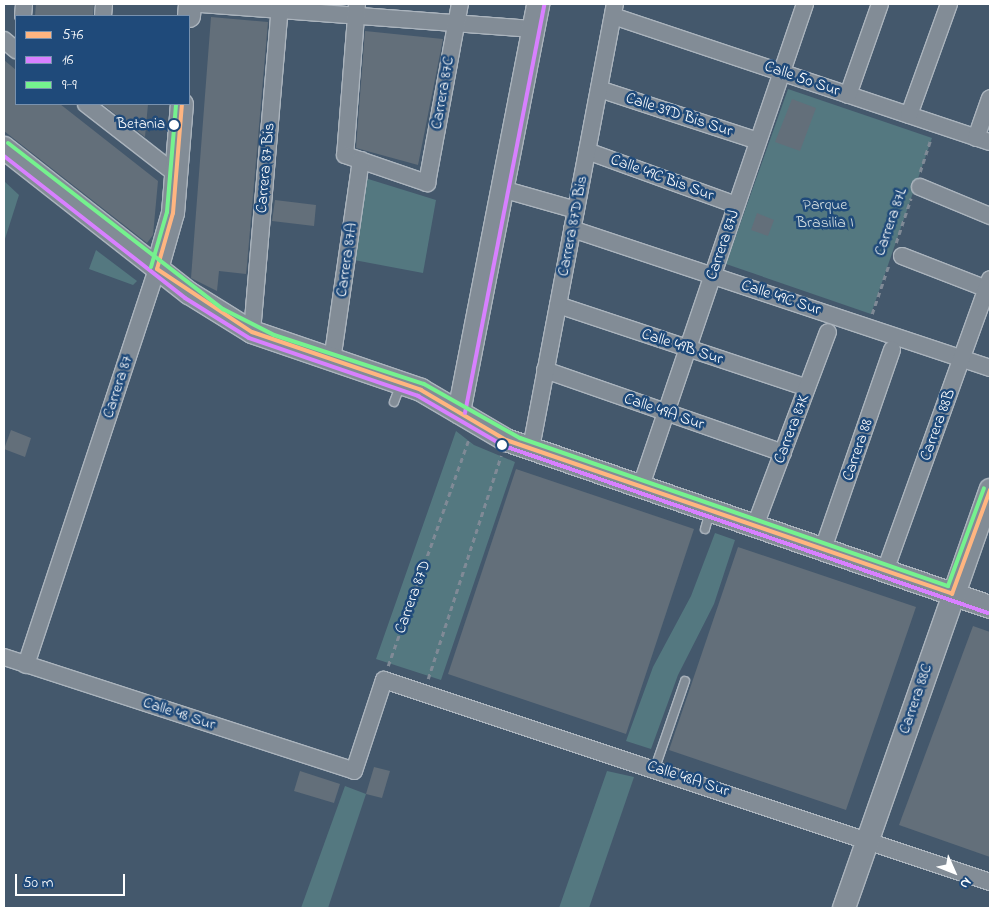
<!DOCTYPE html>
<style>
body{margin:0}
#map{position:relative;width:994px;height:912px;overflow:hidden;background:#44586c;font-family:"Indie Flower",sans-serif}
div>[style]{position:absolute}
.green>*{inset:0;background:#547880}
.building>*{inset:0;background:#636f7a}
.path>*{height:2.5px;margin-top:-1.25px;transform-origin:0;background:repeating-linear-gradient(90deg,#808a96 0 5px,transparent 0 9px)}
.roads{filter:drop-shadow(1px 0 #abb4bd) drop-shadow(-1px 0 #abb4bd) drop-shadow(0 1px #abb4bd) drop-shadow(0 -1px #abb4bd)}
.lane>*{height:8px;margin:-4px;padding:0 4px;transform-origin:4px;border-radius:4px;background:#828c96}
.street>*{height:16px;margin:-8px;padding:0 8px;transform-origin:8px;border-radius:8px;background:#828c96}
.secondary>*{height:22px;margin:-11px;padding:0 11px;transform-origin:11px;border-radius:11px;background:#828c96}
.bus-1>*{height:4px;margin:-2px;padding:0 2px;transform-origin:2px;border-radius:2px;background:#ffb580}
.bus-2>*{height:4px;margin:-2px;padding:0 2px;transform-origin:2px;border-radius:2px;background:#d880ff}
.bus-3>*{height:4px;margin:-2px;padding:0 2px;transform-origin:2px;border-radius:2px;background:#75f28e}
.dots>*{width:14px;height:14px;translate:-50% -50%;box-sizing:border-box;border:2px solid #1f4a7a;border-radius:50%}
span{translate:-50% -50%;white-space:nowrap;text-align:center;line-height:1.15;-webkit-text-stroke:5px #1f4a7a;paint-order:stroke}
.bus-label{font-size:15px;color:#fff}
.right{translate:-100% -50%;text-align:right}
.street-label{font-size:16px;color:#fff}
.park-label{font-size:16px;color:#d5dee0}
.frame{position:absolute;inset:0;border:5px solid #fff;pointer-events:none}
.legend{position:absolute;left:15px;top:15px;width:175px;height:90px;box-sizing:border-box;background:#1f4a7a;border:1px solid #7992af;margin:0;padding:6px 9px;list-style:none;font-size:15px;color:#fff}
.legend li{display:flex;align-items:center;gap:10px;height:25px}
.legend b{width:25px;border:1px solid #7992af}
.north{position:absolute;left:929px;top:847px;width:50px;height:50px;-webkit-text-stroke:4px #1f4a7a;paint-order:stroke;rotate:134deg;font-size:14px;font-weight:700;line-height:20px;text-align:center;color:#fff}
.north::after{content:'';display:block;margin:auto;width:18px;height:22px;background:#fff;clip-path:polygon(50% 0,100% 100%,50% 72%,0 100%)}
.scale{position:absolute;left:15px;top:874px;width:110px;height:22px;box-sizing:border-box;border:2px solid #fff;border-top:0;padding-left:6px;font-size:15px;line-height:18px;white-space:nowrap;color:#fff;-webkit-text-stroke:4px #1f4a7a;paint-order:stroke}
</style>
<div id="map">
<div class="green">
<i style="clip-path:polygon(788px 89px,932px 138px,871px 314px,726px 264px)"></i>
<i style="clip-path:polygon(365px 178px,436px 200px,423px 273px,354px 260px)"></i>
<i style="clip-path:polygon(4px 181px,19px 195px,4px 242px)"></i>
<i style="clip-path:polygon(96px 250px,137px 281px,133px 285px,89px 269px)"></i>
<i style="clip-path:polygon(456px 431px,474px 445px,515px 462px,441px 680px,376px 659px)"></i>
<i style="clip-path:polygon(715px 533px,735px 540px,714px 604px,678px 675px,651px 749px,626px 741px,653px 667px,691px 596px)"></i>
<i style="clip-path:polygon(607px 771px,634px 777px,589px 908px,559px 908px)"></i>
<i style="clip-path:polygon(345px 786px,366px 794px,328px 908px,301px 908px)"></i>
</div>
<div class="building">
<i style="clip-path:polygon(36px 4px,94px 4px,93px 16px,35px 16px)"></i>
<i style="clip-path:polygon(211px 17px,268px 22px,247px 265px,246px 274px,219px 271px,217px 291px,191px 278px)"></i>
<i style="clip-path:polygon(365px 31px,443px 39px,418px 165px,356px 148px)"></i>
<i style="clip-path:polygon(4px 60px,16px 70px,16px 104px,60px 104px,158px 181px,153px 235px,147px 243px,4px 131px)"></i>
<i style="clip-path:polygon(792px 99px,816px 108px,800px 151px,775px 142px)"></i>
<i style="clip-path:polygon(102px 104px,148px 104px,145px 137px)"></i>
<i style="clip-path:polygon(275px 200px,316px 205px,314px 226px,272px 221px)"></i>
<i style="clip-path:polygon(757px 213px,774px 220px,768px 236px,751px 230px)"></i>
<i style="clip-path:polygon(11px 430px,31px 438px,25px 457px,4px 449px)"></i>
<i style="clip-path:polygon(516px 469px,694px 529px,626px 734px,448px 674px)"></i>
<i style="clip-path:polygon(738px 547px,916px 607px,846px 810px,669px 750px)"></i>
<i style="clip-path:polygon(973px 626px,990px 632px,990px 857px,899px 825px)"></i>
<i style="clip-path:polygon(374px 767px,390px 771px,382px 798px,366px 794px)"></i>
<i style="clip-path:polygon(300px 771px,340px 784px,334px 803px,294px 791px)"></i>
</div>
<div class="path">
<i style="left:920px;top:172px;width:35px;rotate:-72deg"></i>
<i style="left:896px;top:243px;width:47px;rotate:-71.6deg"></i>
<i style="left:872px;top:314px;width:53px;rotate:-71.2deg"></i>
<i style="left:388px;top:666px;width:242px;rotate:-70.4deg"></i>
<i style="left:428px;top:679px;width:235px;rotate:-71.9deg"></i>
</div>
<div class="roads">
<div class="lane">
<i style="left:394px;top:402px;width:19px;rotate:-69deg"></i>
<i style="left:705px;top:529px;width:18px;rotate:-74deg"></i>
<i style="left:655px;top:768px;width:92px;rotate:-71deg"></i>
</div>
<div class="street">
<i style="left:201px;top:4px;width:333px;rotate:4.3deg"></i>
<i style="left:357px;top:4px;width:151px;rotate:94.5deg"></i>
<i style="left:345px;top:155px;width:87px;rotate:18.9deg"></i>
<i style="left:427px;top:183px;width:182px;rotate:-79.6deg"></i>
<i style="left:23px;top:16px;width:12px;rotate:-85deg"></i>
<i style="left:103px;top:16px;width:12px;rotate:-85deg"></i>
<i style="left:613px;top:16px;width:397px;rotate:18.5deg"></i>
<i style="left:4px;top:40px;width:16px;rotate:40deg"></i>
<i style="left:599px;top:89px;width:167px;rotate:18.1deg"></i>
<i style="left:848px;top:95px;width:96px;rotate:-70.6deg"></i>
<i style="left:86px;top:104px;width:114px;rotate:37.9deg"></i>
<i style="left:909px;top:115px;width:118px;rotate:-70.2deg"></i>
<i style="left:976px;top:138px;width:42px;rotate:-70.7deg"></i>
<i style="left:587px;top:151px;width:158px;rotate:19.9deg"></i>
<i style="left:920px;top:187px;width:76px;rotate:22.5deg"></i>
<i style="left:502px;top:189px;width:77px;rotate:15.8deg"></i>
<i style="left:572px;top:229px;width:441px;rotate:18.4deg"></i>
<i style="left:902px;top:256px;width:91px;rotate:21.2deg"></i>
<i style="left:558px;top:305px;width:262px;rotate:18.4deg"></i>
<i style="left:252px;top:332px;width:329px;rotate:-85.1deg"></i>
<i style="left:332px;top:361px;width:203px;rotate:-81.8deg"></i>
<i style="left:545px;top:370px;width:252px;rotate:19.2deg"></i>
<i style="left:531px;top:448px;width:452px;rotate:-79.3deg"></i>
<i style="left:641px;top:486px;width:509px;rotate:-71.21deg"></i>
<i style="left:755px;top:526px;width:207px;rotate:-69.4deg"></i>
<i style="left:823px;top:549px;width:211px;rotate:-70.9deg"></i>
<i style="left:885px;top:571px;width:310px;rotate:-70.2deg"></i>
<i style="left:4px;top:657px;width:368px;rotate:18deg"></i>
<i style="left:354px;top:771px;width:96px;rotate:-71.8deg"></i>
<i style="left:384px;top:680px;width:639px;rotate:18.43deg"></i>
<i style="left:26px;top:665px;width:417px;rotate:-71.7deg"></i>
</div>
<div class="secondary">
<i style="left:189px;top:16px;width:12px;rotate:-85deg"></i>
<i style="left:4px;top:148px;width:235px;rotate:38.1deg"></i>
<i style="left:189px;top:293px;width:74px;rotate:31.8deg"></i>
<i style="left:252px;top:332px;width:179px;rotate:18.9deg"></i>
<i style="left:421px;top:390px;width:99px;rotate:30.5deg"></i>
<i style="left:506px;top:440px;width:512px;rotate:19.04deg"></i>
<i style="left:157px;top:269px;width:58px;rotate:-74.1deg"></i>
<i style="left:173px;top:213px;width:109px;rotate:-85.3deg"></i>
<i style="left:459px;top:412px;width:416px;rotate:-79deg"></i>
<i style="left:844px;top:908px;width:443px;rotate:-70.7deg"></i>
</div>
</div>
<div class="bus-1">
<i style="left:157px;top:269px;width:114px;rotate:33.6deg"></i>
<i style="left:252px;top:332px;width:179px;rotate:18.9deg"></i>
<i style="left:421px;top:390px;width:99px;rotate:30.5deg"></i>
<i style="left:506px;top:440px;width:472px;rotate:19deg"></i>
<i style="left:157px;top:269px;width:58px;rotate:-74.1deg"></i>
<i style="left:173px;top:213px;width:109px;rotate:-85.3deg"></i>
<i style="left:952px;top:594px;width:111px;rotate:-69.9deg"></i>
</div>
<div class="bus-2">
<i style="left:4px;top:156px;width:230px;rotate:38.1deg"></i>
<i style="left:185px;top:298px;width:75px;rotate:32deg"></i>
<i style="left:249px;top:338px;width:179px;rotate:18.9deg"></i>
<i style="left:418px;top:396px;width:99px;rotate:30.2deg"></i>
<i style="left:504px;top:446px;width:512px;rotate:19.04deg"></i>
<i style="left:465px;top:413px;width:416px;rotate:-79deg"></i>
</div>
<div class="bus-3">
<i style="left:8px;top:143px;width:272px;rotate:37.7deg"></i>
<i style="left:223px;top:309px;width:57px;rotate:27deg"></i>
<i style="left:274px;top:335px;width:158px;rotate:18.1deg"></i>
<i style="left:424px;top:384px;width:110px;rotate:29.4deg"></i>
<i style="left:520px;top:438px;width:453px;rotate:19.1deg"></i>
<i style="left:948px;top:586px;width:104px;rotate:-69.8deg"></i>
<i style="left:151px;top:267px;width:57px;rotate:-73.8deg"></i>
<i style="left:167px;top:212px;width:108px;rotate:-85.2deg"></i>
</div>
<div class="dots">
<i style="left:174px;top:125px;background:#fff"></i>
<i style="left:502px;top:445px;background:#fff"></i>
</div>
<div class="bus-label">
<span class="right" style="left:165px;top:125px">Betania</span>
</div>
<div class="street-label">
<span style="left:802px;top:79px;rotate:19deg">Calle 50 Sur</span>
<span style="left:443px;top:93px;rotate:-80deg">Carrera 87C</span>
<span style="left:679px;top:115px;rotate:18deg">Calle 39D Bis Sur</span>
<span style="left:266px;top:168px;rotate:-85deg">Carrera 87 Bis</span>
<span style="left:662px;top:178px;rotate:20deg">Calle 49C Bis Sur</span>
<span style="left:891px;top:222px;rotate:-71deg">Carrera 87L</span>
<span style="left:573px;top:226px;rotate:-79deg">Carrera 87D Bis</span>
<span style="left:723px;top:245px;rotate:-71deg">Carrera 87J</span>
<span style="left:347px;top:260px;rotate:-82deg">Carrera 87A</span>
<span style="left:781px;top:298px;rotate:18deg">Calle 49C Sur</span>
<span style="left:682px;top:347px;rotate:18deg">Calle 49B Sur</span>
<span style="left:118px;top:387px;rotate:-72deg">Carrera 87</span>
<span style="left:664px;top:412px;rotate:19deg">Calle 49A Sur</span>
<span style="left:938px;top:425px;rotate:-70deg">Carrera 88B</span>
<span style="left:792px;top:429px;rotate:-69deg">Carrera 87K</span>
<span style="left:858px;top:450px;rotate:-71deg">Carrera 88</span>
<span style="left:413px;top:597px;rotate:-70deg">Carrera 87D</span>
<span style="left:916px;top:699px;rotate:-71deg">Carrera 88C</span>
<span style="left:179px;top:714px;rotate:18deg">Calle 48 Sur</span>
<span style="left:688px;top:779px;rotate:18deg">Calle 48A Sur</span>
</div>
<div class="park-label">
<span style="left:825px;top:214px">Parque<br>Brasilia I</span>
</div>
<div class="frame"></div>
<ul class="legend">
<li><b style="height:6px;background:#ffb580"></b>576</li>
<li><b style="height:6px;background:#d880ff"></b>16</li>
<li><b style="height:6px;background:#75f28e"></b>9-9</li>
</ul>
<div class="north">N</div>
<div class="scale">50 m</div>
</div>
